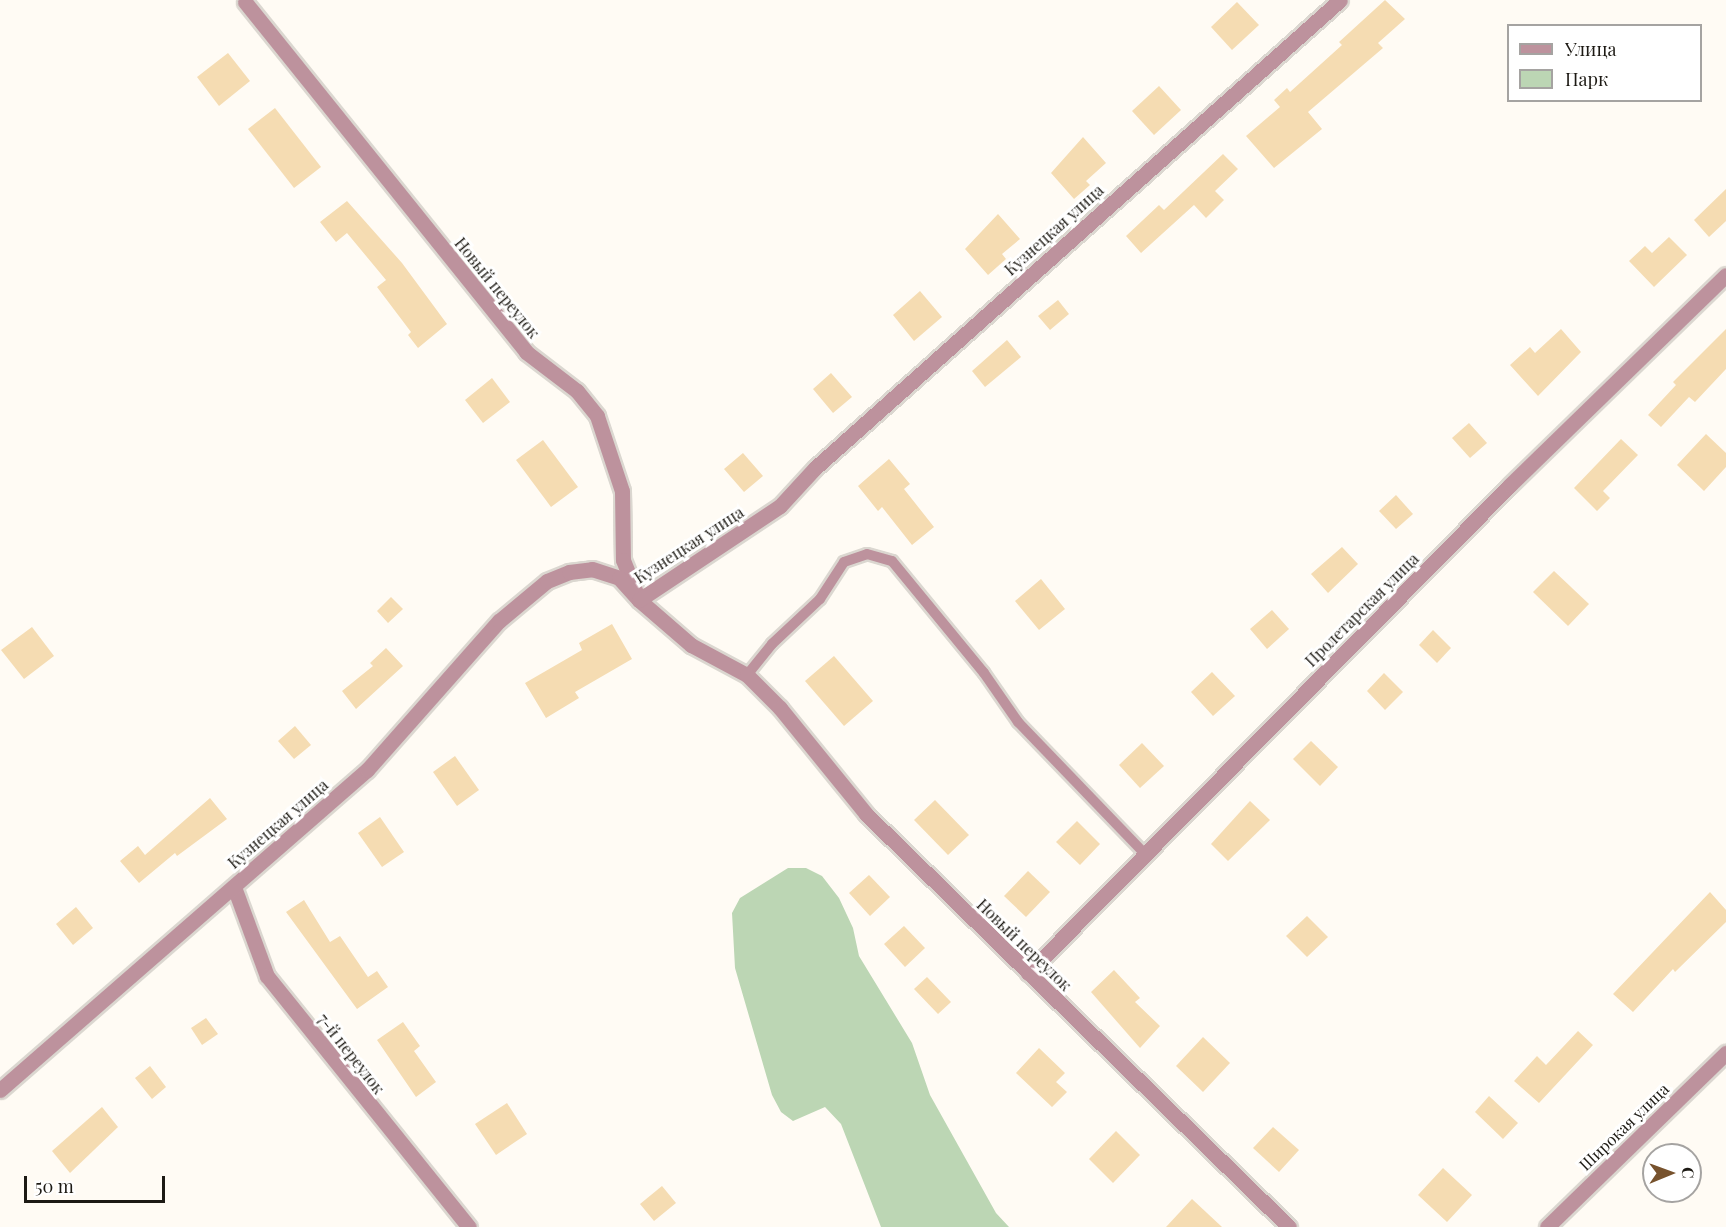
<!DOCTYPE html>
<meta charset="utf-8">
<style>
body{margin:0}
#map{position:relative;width:1726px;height:1227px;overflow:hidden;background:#fffbf4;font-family:"Playfair Display",serif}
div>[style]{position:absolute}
.green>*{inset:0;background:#bcd6b4}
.building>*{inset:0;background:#f5dcb2}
.roads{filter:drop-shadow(2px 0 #dbd7d0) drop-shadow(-2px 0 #dbd7d0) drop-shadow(0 2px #dbd7d0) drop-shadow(0 -2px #dbd7d0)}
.lane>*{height:10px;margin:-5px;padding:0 5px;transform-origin:5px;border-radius:5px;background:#bd929d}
.street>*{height:15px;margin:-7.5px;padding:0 7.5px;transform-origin:7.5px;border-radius:7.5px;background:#bd929d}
span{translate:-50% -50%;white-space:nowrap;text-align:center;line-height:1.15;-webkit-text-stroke:6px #fff;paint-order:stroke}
.street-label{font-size:16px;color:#1d1a14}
.legend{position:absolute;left:1507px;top:24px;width:195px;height:78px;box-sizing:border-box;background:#fff;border:2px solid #a5a3a1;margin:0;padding:8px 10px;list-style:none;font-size:18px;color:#1d1a14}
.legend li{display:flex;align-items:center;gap:12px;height:30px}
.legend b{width:30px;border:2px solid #a5a3a1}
.north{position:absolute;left:1642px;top:1143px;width:60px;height:60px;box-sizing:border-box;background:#fff;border:2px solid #a5a3a1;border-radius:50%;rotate:89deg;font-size:16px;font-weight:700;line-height:24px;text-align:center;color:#1d1a14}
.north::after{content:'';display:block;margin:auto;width:21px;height:27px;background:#77522d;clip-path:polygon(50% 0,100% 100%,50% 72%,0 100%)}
.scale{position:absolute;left:24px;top:1176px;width:141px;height:27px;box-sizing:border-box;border:3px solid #1d1a14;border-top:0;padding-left:8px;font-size:18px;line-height:21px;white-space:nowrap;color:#1d1a14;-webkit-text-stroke:4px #fff;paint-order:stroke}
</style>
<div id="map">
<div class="green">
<i style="clip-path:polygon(788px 868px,806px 868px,822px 876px,839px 898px,853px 928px,859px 956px,912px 1043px,930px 1095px,996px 1213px,1009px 1227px,881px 1227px,841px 1124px,825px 1107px,793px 1121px,781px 1112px,772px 1095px,735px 968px,732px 913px,740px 898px)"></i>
</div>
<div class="building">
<i style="clip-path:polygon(1385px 0,1405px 19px,1378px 43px,1383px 48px,1308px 112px,1322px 129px,1274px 168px,1246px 136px,1280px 107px,1274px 100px,1287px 88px,1290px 92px,1342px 45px,1339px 42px)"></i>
<i style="clip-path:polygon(1237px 2px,1259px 25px,1232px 50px,1211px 27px)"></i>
<i style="clip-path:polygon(228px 53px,250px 81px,219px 106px,197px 77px)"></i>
<i style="clip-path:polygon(1159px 86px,1181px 110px,1154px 135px,1132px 111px)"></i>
<i style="clip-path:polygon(275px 108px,321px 167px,294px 188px,248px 129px)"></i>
<i style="clip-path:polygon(1083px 137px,1106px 163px,1086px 181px,1090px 185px,1074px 199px,1051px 173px)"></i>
<i style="clip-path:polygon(1223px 154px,1238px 169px,1215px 191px,1224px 200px,1206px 218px,1194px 205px,1141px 253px,1126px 236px,1159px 205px,1164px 210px)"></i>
<i style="clip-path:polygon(1726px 189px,1726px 221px,1709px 237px,1694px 220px)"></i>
<i style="clip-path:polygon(347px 201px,402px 263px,447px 324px,418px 348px,408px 335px,411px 332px,377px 287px,386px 280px,347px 233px,336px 242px,320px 222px)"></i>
<i style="clip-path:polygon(998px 214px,1020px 239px,1002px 254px,1006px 259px,988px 275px,965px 249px)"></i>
<i style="clip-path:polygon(1669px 237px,1687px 255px,1654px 287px,1629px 261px,1645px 246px,1652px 253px)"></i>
<i style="clip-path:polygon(920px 291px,942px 317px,914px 341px,893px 315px)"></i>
<i style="clip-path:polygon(1058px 300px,1069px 314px,1050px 330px,1038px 316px)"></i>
<i style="clip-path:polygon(1561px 329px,1581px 352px,1538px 396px,1510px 365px,1530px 347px,1535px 353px)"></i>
<i style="clip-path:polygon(1726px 329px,1726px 369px,1695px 402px,1689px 397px,1661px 427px,1648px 415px,1676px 385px,1673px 382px)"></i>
<i style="clip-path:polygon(1007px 340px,1021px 357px,985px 387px,972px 371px)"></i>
<i style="clip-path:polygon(831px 373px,852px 397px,833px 413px,813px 389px)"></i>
<i style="clip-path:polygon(492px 378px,510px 402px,483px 423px,465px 400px)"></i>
<i style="clip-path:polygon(1469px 423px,1487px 443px,1470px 458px,1452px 438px)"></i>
<i style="clip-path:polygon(1706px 434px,1726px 453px,1726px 467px,1704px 491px,1677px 465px)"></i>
<i style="clip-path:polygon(1621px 439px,1638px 455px,1603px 491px,1610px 498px,1597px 511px,1574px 488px)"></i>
<i style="clip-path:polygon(543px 440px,578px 487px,551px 507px,516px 460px)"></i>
<i style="clip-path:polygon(743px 453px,763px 476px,744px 492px,724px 469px)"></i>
<i style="clip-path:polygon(889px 459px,910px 484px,904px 489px,934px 527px,912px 545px,882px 507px,878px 511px,858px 486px)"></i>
<i style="clip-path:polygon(1396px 495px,1413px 514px,1396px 529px,1379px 511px)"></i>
<i style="clip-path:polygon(1342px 547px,1358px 564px,1328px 593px,1311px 574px)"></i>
<i style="clip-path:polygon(1554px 571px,1589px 604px,1568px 626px,1533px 592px)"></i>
<i style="clip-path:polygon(1041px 579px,1065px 609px,1039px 630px,1015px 601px)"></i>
<i style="clip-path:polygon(391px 597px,403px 609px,388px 623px,377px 611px)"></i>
<i style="clip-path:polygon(1272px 610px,1289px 629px,1267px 649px,1250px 629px)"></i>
<i style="clip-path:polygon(612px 624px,632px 659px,575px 692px,579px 698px,546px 718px,525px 683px,582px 650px,579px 643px)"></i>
<i style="clip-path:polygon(32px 627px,54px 656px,24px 679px,1px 650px)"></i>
<i style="clip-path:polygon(1433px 630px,1451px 648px,1437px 663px,1419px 645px)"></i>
<i style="clip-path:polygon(386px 648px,403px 666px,356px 709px,342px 691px,373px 666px,370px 663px)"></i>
<i style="clip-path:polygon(834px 656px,873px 701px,844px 726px,805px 681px)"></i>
<i style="clip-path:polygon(1212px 672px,1235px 696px,1213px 716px,1191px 692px)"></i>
<i style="clip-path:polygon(1384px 673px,1403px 692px,1385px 710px,1367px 691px)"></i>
<i style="clip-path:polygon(295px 726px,311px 745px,294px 759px,278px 741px)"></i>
<i style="clip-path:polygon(1311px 741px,1338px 767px,1320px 786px,1293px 759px)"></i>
<i style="clip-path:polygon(1142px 743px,1164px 766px,1140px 788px,1119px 765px)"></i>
<i style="clip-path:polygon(455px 756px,479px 790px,457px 806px,433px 772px)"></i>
<i style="clip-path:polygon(210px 798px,227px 819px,177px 856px,175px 853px,139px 883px,120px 861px,138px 846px,145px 855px)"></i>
<i style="clip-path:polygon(935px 800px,969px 835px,948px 855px,914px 820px)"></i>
<i style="clip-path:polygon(1250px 801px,1270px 820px,1228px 861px,1211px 844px)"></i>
<i style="clip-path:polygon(380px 817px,404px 852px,382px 867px,358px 833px)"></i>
<i style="clip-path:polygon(1077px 821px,1100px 844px,1080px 865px,1056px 842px)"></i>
<i style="clip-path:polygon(1028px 871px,1050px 892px,1026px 917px,1004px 896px)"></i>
<i style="clip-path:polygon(869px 875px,890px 897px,870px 916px,849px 893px)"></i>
<i style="clip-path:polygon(1710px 892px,1726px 910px,1726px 922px,1675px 972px,1673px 969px,1633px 1012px,1613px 994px)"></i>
<i style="clip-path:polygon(304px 900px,330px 942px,340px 936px,368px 977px,377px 971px,388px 987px,357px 1009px,286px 912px)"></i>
<i style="clip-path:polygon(76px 907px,93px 928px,73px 945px,56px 924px)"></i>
<i style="clip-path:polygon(1307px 916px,1328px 937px,1307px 957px,1286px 936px)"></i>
<i style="clip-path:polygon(904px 926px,925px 948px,905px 967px,884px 944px)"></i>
<i style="clip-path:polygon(1114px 970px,1140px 998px,1135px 1002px,1160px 1026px,1140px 1048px,1091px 992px)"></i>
<i style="clip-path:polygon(927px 977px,951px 1002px,938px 1014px,914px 989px)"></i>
<i style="clip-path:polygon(206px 1018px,218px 1034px,202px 1045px,191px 1028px)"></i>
<i style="clip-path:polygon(403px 1022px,420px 1046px,414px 1051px,436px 1082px,416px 1097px,377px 1040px)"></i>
<i style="clip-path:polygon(1578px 1031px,1593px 1045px,1539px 1103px,1514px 1081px,1537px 1056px,1546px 1065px)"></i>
<i style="clip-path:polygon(1203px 1037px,1230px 1063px,1203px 1092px,1176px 1066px)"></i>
<i style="clip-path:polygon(1039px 1048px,1065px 1073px,1056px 1082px,1067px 1092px,1052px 1107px,1016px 1073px)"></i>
<i style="clip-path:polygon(150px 1066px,166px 1087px,152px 1099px,135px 1078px)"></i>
<i style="clip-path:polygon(1489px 1096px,1518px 1123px,1503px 1139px,1475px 1112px)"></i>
<i style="clip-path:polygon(507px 1103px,527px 1134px,496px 1155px,475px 1124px)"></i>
<i style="clip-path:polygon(102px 1107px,118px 1127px,70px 1173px,52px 1151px)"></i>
<i style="clip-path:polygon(1273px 1127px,1299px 1150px,1279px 1172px,1253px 1148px)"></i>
<i style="clip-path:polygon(1116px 1131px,1140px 1155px,1113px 1183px,1089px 1159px)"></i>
<i style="clip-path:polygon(1443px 1168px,1472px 1195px,1447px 1222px,1418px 1195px)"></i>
<i style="clip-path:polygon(662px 1186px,676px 1203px,654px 1221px,640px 1204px)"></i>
<i style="clip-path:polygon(1192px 1199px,1222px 1227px,1166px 1227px)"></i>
</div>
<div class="roads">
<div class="lane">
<i style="left:747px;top:675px;width:40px;rotate:-51deg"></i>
<i style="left:772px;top:644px;width:66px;rotate:-43.2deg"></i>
<i style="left:820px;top:599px;width:44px;rotate:-57deg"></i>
<i style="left:844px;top:562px;width:24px;rotate:-19deg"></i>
<i style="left:867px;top:554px;width:26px;rotate:16deg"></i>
<i style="left:892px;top:561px;width:145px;rotate:50.6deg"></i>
<i style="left:984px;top:673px;width:60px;rotate:55.2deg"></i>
<i style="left:1018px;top:722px;width:185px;rotate:46.1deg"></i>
</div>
<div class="street">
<i style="left:245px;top:2px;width:449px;rotate:51.2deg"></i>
<i style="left:526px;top:352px;width:64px;rotate:37.4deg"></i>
<i style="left:577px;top:391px;width:32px;rotate:51deg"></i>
<i style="left:597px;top:416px;width:79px;rotate:71.6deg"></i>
<i style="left:622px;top:491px;width:69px;rotate:89.2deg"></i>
<i style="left:623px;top:560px;width:43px;rotate:68.2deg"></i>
<i style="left:639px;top:600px;width:69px;rotate:40.9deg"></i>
<i style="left:691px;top:645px;width:64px;rotate:28.2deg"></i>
<i style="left:747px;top:675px;width:47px;rotate:45deg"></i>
<i style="left:780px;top:708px;width:136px;rotate:50.9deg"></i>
<i style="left:866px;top:814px;width:591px;rotate:44.31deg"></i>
<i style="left:234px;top:887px;width:95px;rotate:69.7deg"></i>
<i style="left:267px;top:976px;width:322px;rotate:51.2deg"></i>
<i style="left:1028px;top:973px;width:686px;rotate:-45.35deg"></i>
<i style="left:1510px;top:485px;width:301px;rotate:-44.2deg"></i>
<i style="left:0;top:1090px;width:487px;rotate:-41.1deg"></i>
<i style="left:367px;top:770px;width:199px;rotate:-48.5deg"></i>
<i style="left:499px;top:621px;width:62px;rotate:-39.8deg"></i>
<i style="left:547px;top:581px;width:24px;rotate:-22deg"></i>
<i style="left:569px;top:572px;width:23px;rotate:-7deg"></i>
<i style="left:592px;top:569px;width:28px;rotate:18deg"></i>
<i style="left:619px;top:578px;width:30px;rotate:48deg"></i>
<i style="left:639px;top:600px;width:169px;rotate:-33.7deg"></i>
<i style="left:780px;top:506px;width:52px;rotate:-47.4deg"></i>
<i style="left:815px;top:468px;width:703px;rotate:-41.71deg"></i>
<i style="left:1547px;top:1227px;width:250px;rotate:-44.2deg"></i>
</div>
</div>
<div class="street-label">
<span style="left:1054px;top:230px;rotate:-42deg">Кузнецкая улица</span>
<span style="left:497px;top:288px;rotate:51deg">Новый переулок</span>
<span style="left:689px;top:545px;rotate:-33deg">Кузнецкая улица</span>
<span style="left:1362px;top:610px;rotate:-45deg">Пролетарская улица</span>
<span style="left:278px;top:824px;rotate:-41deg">Кузнецкая улица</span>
<span style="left:1024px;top:945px;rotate:44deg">Новый переулок</span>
<span style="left:351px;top:1054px;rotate:52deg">7-й переулок</span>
<span style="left:1624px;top:1127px;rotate:-44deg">Широкая улица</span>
</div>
<ul class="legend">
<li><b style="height:8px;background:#bd929d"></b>Улица</li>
<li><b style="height:16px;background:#bcd6b4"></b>Парк</li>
</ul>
<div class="north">С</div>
<div class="scale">50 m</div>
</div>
